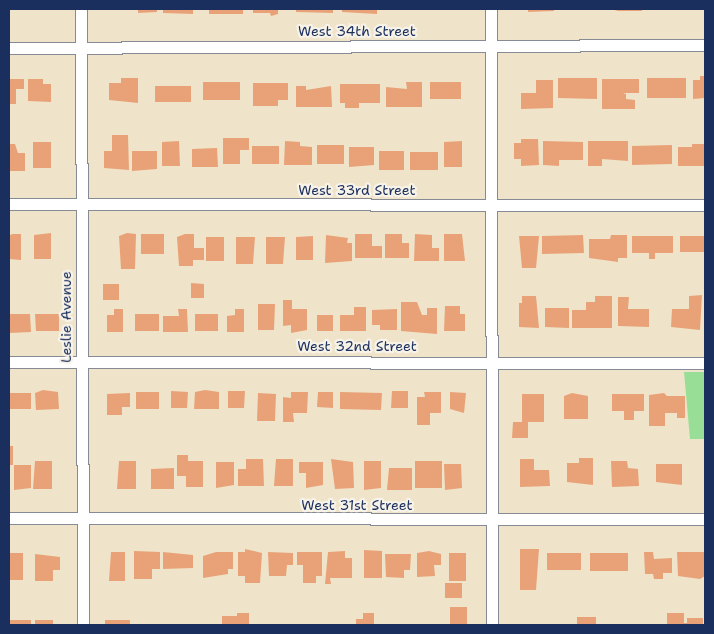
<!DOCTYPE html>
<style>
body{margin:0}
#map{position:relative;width:714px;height:634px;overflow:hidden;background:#efe4c9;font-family:"Shantell Sans",sans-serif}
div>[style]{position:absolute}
.green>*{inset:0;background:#99de97}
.building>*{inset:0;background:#e9a278}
.roads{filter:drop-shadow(1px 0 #858a94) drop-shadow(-1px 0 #858a94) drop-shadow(0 1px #858a94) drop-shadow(0 -1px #858a94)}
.minor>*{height:11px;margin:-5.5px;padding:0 5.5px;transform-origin:5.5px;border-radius:5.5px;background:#fff}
span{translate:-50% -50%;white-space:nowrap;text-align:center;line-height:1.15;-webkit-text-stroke:4.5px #f7f3e8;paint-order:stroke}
.street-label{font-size:14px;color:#1b2f5e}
.frame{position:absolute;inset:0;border:10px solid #1b2f5e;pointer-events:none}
</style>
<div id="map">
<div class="green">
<i style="clip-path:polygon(684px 372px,705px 372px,705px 439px,690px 439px)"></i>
</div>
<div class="building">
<i style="clip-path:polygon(138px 9px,157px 9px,157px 12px,138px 13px)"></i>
<i style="clip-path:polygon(163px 9px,193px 9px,193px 14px,163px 13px)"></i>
<i style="clip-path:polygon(209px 9px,243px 9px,243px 14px,209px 14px)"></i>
<i style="clip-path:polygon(253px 9px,278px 9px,278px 14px,271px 16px,270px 13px,253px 13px)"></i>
<i style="clip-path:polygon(296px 9px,333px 9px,333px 13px,296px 12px)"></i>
<i style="clip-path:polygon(342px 9px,377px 9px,377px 14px,342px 12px)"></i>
<i style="clip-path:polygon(528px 9px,554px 9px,554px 11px,528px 12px)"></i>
<i style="clip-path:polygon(611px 9px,642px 9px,642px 11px,618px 11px)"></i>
<i style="clip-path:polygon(700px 76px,705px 76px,705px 98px,693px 99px,693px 80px,700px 80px)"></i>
<i style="clip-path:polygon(121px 78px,138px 78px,138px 103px,109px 100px,109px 83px,121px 83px)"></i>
<i style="clip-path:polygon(558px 78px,597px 78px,597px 99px,558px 98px)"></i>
<i style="clip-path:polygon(647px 78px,686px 78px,686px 98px,647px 98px)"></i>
<i style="clip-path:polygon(9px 79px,24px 79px,24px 89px,16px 89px,16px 104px,9px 104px)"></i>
<i style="clip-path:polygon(28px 79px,43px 79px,43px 84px,51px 84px,51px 102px,28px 101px)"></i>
<i style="clip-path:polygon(602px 79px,639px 79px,639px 93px,623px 93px,626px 94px,626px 99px,635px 100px,635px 109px,602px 109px)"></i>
<i style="clip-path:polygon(536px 80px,553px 80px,553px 108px,521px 109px,521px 93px,536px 93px)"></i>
<i style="clip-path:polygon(203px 82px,240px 82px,240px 100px,203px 100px)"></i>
<i style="clip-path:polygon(406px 82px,422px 82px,422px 107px,386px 107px,386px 87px,407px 89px)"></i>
<i style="clip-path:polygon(430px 82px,461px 82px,461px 99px,430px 99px)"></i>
<i style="clip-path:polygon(253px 83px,288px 83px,288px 100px,278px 100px,278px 106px,253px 106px)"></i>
<i style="clip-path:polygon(340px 84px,380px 84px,380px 103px,359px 103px,359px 108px,345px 108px,345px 103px,340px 103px)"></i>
<i style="clip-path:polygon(155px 86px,191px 86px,191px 102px,155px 102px)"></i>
<i style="clip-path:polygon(296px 86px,306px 86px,306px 90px,331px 86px,332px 107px,296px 107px)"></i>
<i style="clip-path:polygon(112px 135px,128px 135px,129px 170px,104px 168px,104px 151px,112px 151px)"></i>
<i style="clip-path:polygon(223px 138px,249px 138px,249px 150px,240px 150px,240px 164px,223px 164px)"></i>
<i style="clip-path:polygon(521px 139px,538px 139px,539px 165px,521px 166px,521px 159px,514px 159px,514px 143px,521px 143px)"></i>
<i style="clip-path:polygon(179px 141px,180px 166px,162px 166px,162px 142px)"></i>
<i style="clip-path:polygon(285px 141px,300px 142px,300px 146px,312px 147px,312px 165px,284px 165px)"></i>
<i style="clip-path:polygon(462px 141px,462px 167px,444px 167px,444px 142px)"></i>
<i style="clip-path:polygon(543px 141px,583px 142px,583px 160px,559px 160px,559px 166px,543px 165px)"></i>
<i style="clip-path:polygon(588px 141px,628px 141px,628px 161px,602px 159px,602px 166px,588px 166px)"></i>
<i style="clip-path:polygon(33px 142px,51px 142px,51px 168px,33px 168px)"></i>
<i style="clip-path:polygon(9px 144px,15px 144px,18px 153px,25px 153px,25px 171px,9px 171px)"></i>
<i style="clip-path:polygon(692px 144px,705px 144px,705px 166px,678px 166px,678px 147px,692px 147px)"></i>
<i style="clip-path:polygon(317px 145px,344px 145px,344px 164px,317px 164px)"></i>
<i style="clip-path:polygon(672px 145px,672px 164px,632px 165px,632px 146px)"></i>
<i style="clip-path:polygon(252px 146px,279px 146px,279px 164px,252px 164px)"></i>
<i style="clip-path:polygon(349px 147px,374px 147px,374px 165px,349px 167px)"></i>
<i style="clip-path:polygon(217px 148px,218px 167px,192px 167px,192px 149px)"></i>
<i style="clip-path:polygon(132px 151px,157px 151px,157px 169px,132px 171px)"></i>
<i style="clip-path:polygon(379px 151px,404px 151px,404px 170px,379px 170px)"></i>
<i style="clip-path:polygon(410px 152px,438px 152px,438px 170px,410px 170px)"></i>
<i style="clip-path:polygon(51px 233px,51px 259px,34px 259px,34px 235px)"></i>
<i style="clip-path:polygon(127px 233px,136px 234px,135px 269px,121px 269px,119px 236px)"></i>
<i style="clip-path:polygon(12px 234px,21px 234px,21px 260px,9px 259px,9px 236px)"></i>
<i style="clip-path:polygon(141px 234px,164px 234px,164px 254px,141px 254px)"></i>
<i style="clip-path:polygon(185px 234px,194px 234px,194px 248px,204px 248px,204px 260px,193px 260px,193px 266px,179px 266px,177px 237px)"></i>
<i style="clip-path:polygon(355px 234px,372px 234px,372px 246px,382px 246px,382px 258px,355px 258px)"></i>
<i style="clip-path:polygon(385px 234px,402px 234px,402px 243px,409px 243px,409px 258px,385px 258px)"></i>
<i style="clip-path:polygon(415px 234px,432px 235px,432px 248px,439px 248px,439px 261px,414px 261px)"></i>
<i style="clip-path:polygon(444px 234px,462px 234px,465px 261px,444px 261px)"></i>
<i style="clip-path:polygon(326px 235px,348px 238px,347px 243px,352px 243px,352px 261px,325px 263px)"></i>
<i style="clip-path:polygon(583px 235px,584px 253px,542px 254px,542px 236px)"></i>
<i style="clip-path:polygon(611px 235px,627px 235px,627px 258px,618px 258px,618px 262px,589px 258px,589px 239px,610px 239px)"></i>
<i style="clip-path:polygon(313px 236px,313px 260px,296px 260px,296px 237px)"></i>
<i style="clip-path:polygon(519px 236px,539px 236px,536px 268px,522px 268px)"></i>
<i style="clip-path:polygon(632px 236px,673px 236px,673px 253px,655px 253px,655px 259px,649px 259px,649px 253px,632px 253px)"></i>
<i style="clip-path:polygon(680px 236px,705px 236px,705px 252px,680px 252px)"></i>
<i style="clip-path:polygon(206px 237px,224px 237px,224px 261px,206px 261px)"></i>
<i style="clip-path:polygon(236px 237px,255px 237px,253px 264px,236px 264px)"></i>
<i style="clip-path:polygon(266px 237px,285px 237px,283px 264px,266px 264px)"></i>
<i style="clip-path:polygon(191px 283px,204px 284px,204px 298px,191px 298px)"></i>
<i style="clip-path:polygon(103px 284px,119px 284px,119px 300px,103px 300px)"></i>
<i style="clip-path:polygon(702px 295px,700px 330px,671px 327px,672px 309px,689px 309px,689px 296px)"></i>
<i style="clip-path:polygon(522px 296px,536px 296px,539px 328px,519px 327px,519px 303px,522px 303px)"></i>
<i style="clip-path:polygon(595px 296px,612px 296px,612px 328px,572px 328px,572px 310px,586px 310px,586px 302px,595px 302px)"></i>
<i style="clip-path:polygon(618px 297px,629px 297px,628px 309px,649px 309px,649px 327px,618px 326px)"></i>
<i style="clip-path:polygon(283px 300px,292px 300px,292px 309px,307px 309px,307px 330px,291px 333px,291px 325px,283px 326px)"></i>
<i style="clip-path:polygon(401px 302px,417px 302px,422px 315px,427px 315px,427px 308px,437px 308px,437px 334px,401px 331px)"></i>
<i style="clip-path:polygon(258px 304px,275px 304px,274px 330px,258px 330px)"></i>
<i style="clip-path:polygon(445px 306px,460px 306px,460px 314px,465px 314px,465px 331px,444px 331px)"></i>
<i style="clip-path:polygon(354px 307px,366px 307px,366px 331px,340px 331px,340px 315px,354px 315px)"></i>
<i style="clip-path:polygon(545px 308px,569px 308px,569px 328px,545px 327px)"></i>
<i style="clip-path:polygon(114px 309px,123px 309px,123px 332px,107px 332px,107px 315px,114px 315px)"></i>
<i style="clip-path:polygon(178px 309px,187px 309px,188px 332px,163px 332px,163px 316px,179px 316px)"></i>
<i style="clip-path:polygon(235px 309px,244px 309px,244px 332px,227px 332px,227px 316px,235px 315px)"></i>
<i style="clip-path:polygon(397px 309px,397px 330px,380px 330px,380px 325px,372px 325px,372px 310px)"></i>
<i style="clip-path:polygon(9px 314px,30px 314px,31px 332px,9px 333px)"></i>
<i style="clip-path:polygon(35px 314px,59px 314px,59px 331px,36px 331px)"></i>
<i style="clip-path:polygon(135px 314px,159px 314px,159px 331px,135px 331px)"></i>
<i style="clip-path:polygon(195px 314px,218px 314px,218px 331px,195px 331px)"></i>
<i style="clip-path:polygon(317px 315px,333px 315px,333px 331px,317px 331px)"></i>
<i style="clip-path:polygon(43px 390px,58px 392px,59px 409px,36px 410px,35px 393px)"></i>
<i style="clip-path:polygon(205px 390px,219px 392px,219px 409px,194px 409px,195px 392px)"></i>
<i style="clip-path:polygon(171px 391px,188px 392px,187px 408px,171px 408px)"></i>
<i style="clip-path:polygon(228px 391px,245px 391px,244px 408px,228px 408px)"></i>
<i style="clip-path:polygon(392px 391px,408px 391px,408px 408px,391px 408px)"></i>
<i style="clip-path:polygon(136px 392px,159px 392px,159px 409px,136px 409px)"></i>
<i style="clip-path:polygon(291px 392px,308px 392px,307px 413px,293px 413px,294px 422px,283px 422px,283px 397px,291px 398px)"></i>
<i style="clip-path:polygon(318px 392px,333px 392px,333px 408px,317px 407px)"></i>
<i style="clip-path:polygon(340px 392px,382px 393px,381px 410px,340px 409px)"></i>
<i style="clip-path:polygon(424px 392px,441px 392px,441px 413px,430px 413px,430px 425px,417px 425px,417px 397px,425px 397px)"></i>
<i style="clip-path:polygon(450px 392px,466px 393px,464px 413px,450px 409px)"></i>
<i style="clip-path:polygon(9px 393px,31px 393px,31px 409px,9px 409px)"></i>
<i style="clip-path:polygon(130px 393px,130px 407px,122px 407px,122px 415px,107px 415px,107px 394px)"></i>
<i style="clip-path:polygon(258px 393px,276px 394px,275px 421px,257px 421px)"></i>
<i style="clip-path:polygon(572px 393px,588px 396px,588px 419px,564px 419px,564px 396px)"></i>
<i style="clip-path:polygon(664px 393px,667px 396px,685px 396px,685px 418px,677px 418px,677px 413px,665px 413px,665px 426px,649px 426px,649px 395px)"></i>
<i style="clip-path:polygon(522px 394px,544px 394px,544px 422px,528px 422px,528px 438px,512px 438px,513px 422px,522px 422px)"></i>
<i style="clip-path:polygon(612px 394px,644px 394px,644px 411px,634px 411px,634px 420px,624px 420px,624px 411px,612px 411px)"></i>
<i style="clip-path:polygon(9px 446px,13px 446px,13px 465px,9px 465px)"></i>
<i style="clip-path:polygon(177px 455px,188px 455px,188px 461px,203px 461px,203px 487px,186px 487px,186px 476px,177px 476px)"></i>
<i style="clip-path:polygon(579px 458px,593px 458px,593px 485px,567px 482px,567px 463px,579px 463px)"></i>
<i style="clip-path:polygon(246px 459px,263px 459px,264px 486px,238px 486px,238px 469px,246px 469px)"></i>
<i style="clip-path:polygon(276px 459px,293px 459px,293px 486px,274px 486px)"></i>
<i style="clip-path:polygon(331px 459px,353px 462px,354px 488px,335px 489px)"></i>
<i style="clip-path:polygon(520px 459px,534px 459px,534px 470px,549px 470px,550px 486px,520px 487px)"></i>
<i style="clip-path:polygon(35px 461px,52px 461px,52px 489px,33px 489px)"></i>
<i style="clip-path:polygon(119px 461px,136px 461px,136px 489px,117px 489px)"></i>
<i style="clip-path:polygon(364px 461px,381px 461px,381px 488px,364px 490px)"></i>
<i style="clip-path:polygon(415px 461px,442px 461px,442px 488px,415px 488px)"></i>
<i style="clip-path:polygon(611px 461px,627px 461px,628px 468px,638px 469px,639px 486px,612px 487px)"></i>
<i style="clip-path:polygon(216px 462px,234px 462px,234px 485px,216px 488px)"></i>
<i style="clip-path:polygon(299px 462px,323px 462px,323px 485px,306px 488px,306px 473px,299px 473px)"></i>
<i style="clip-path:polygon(444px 464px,461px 464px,462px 488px,445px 490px)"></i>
<i style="clip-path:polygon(656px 464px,682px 464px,682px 485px,656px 482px)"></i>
<i style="clip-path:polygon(14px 465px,31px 465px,31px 488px,14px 490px)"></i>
<i style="clip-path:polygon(174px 468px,174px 489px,151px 489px,151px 469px)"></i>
<i style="clip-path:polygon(389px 468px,412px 468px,412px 490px,387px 490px)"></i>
<i style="clip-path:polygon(245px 549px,262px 553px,260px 583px,245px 583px,245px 576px,238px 576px,238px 552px,245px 552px)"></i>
<i style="clip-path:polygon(520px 549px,539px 549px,536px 590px,520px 590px)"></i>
<i style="clip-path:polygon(364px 550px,382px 551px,382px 578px,364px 578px)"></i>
<i style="clip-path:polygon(134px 551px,160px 552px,160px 569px,152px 569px,152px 579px,134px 579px)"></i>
<i style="clip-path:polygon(345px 551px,345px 558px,352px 558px,352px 578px,330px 578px,331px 584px,325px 584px,328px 552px)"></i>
<i style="clip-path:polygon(429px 551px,441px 554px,441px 565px,434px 565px,435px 576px,417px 577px,417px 553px)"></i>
<i style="clip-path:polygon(111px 552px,125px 552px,125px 581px,109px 581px)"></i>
<i style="clip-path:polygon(163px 552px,193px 555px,193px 568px,163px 569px)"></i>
<i style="clip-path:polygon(216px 552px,233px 552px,233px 569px,228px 569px,228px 574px,203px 578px,203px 556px)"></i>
<i style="clip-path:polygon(268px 552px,293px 553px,293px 565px,287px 565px,286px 576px,269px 576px)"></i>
<i style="clip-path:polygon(297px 552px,322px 552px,322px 576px,316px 576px,316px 583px,303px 583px,303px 565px,297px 565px)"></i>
<i style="clip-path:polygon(644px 552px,653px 552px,654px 559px,672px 558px,672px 573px,663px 573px,663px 579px,654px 579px,653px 574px,645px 574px)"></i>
<i style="clip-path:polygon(677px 552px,705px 552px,705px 576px,700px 579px,678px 576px)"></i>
<i style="clip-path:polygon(9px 553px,23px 553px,23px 580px,9px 580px)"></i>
<i style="clip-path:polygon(449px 553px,466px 553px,466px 581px,449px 581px)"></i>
<i style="clip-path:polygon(547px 553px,581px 553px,581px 570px,547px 570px)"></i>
<i style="clip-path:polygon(590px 553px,628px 553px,628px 571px,590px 571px)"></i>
<i style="clip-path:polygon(35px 554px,60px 557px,60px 570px,53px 570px,53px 581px,35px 581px)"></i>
<i style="clip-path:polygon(385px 554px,411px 554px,410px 570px,404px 570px,404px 578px,386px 577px)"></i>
<i style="clip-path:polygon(445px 583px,462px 583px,462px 598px,445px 598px)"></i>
<i style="clip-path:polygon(450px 607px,467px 607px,467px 625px,450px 625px)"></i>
<i style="clip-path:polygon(237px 613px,249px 613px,249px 625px,222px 625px,222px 616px,237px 616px)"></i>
<i style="clip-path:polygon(363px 613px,374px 613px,374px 625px,356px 625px,356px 619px,363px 619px)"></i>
<i style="clip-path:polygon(667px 613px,684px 613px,684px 623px,687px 623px,687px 618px,703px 618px,703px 625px,667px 625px)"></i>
<i style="clip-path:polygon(577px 617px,596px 617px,596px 625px,577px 625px)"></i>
<i style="clip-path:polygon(9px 620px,31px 620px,31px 625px,9px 625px)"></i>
<i style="clip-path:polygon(35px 620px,53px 620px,53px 625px,35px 625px)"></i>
<i style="clip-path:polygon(105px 620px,130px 620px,130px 625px,105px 625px)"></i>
</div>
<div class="roads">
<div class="minor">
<i style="left:81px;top:9px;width:616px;rotate:89.81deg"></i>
<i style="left:491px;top:9px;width:616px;rotate:89.91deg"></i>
<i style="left:9px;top:48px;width:696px;rotate:-0.25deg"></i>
<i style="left:9px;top:204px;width:696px;rotate:0.08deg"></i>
<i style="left:9px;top:362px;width:696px;rotate:0.08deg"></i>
<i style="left:9px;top:518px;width:696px;rotate:0.08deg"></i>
</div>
</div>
<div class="street-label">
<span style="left:357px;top:31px">West 34th Street</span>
<span style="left:357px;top:190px">West 33rd Street</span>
<span style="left:66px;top:317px;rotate:-90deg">Leslie Avenue</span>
<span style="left:357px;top:346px">West 32nd Street</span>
<span style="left:357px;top:505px">West 31st Street</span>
</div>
<div class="frame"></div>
</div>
